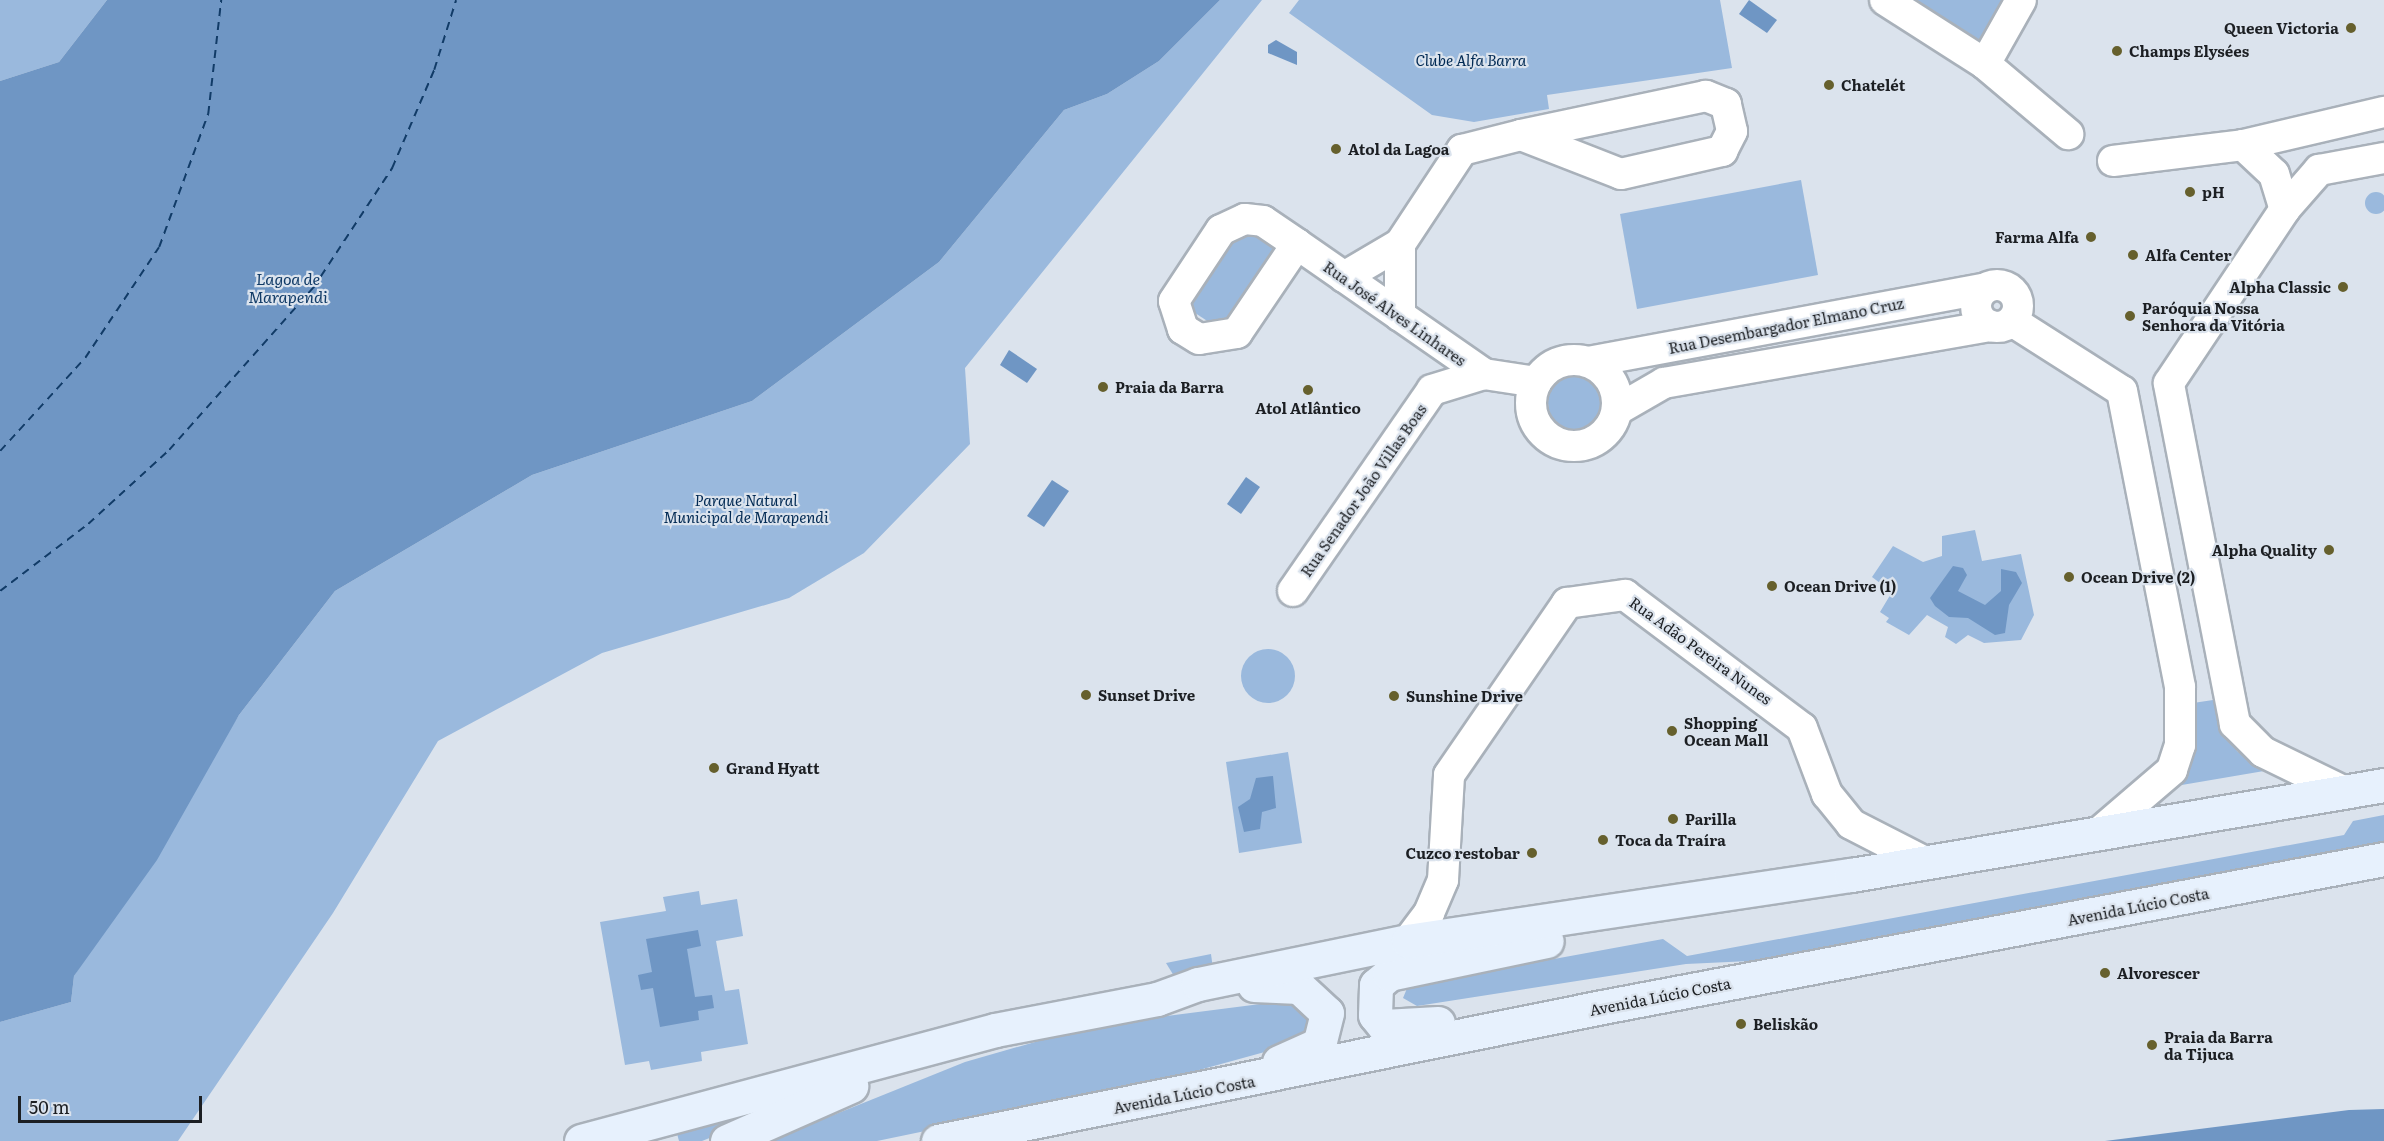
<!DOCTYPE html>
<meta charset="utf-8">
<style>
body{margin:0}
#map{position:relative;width:2384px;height:1141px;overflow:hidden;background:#dbe3ed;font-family:Literata,serif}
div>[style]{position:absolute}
.green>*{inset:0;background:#9ab9dd}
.round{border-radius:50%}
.water>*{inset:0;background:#6f96c4}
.ferry>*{height:1.5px;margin-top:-0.75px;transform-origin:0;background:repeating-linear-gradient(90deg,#113b67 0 8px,transparent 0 14px)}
.roads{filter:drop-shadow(2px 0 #a9b1ba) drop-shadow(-2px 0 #a9b1ba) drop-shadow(0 2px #a9b1ba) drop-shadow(0 -2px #a9b1ba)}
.street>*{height:30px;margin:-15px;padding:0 15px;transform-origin:15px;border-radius:15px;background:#fff}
.street>.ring{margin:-15px;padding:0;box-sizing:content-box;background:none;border:30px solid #fff;border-radius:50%}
.secondary>*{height:33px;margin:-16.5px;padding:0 16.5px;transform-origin:16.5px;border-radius:16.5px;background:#e7f1fd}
.dots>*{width:16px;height:16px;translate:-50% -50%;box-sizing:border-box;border:3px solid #dbe3ed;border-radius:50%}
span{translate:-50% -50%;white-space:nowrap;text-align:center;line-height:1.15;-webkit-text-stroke:4.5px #dbe3ed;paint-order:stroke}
.poi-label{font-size:15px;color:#1c1f23;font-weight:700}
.right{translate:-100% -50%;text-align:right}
.left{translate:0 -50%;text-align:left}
.park-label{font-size:15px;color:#002953;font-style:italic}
.street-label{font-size:15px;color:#1c1f23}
.water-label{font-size:16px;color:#113b67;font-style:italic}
.scale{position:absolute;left:18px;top:1096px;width:184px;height:27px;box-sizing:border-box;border:3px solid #1c1f23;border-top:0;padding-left:8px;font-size:18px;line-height:21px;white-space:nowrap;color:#1c1f23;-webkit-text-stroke:4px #dbe3ed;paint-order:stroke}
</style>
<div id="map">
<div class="green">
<i style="clip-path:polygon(0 0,107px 0,59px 62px,0 81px)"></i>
<i style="clip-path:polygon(1220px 0,1262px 0,965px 368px,970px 444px,864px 553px,789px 598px,602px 653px,438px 741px,333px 913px,178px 1141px,0 1141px,0 1022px,71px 1002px,74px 976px,239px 715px,335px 591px,532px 475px,752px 401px,939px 262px,1064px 110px,1107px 94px,1159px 61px)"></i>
<i style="clip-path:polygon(1299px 0,1720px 0,1732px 68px,1547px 95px,1549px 109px,1474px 122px,1432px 115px,1289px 13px)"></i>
<i style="clip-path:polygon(1904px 0,2010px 0,1982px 46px)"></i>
<i style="clip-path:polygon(1801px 180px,1818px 275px,1637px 309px,1620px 214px)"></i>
<i class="round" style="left:2365px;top:192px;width:22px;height:22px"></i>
<i style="clip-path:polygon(1241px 226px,1279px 251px,1224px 332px,1186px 307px)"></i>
<i class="round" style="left:1548px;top:376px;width:54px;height:54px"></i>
<i style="clip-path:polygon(1975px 530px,1982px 561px,2021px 554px,2034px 615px,2021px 640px,1984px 643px,1968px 635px,1956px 644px,1945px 637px,1948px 627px,1927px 615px,1909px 635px,1886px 622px,1889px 618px,1880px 612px,1892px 592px,1872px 577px,1893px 546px,1923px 562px,1942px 556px,1942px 536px)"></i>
<i class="round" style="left:1241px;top:649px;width:54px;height:54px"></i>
<i style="clip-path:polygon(2213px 700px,2237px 751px,2264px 771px,2170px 787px,2194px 736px,2193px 703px)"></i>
<i style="clip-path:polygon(1288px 752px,1302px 843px,1239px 853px,1226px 762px)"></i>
<i style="clip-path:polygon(2384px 815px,2384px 845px,1771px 960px,1686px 964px,1417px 1006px,1403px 998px,1408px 986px,1663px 939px,1687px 956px,2344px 835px,2353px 821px)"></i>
<i style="clip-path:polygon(699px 891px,701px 905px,737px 899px,743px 936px,716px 941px,725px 991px,739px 989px,748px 1044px,701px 1052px,702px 1061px,651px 1070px,649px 1061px,625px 1065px,600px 922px,666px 911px,663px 897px)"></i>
<i style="clip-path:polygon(1211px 954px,1213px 969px,1174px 976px,1166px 963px)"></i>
<i style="clip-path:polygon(1292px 1000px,1307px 1009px,1312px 1026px,1294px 1044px,1141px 1086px,877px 1141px,769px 1141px,965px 1062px,1042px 1040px,1159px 1017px)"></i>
<i style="clip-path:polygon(727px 1117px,732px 1129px,702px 1141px,679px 1141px,676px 1130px)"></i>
</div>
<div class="water">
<i style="clip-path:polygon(107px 0,1220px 0,1159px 61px,1107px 94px,1064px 110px,939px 262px,752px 401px,532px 475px,335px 591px,239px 715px,157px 860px,74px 976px,71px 1002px,0 1022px,0 81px,59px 62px)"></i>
<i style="clip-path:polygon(1749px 0,1777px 20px,1767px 33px,1739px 14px)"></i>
<i style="clip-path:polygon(1276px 40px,1297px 52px,1297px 65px,1268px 53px,1268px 45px)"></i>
<i style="clip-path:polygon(1009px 350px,1037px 369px,1027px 383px,1000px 365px)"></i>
<i style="clip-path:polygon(1246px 477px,1260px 487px,1241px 514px,1227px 504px)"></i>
<i style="clip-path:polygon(1052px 480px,1069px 491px,1044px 527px,1027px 516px)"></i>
<i style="clip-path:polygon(1953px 566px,1963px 568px,1967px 575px,1958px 591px,1985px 605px,2001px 591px,2001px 569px,2016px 572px,2022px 583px,2009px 605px,2005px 633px,1995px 635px,1968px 618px,1949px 617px,1935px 606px,1930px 598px)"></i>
<i style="clip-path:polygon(1273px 776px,1276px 808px,1262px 812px,1260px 829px,1244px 832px,1238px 807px,1250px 799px,1256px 778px)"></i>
<i style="clip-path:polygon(698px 930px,701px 946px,687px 949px,695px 997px,712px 995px,714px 1008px,698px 1011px,699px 1020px,660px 1027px,653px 988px,641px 990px,638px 975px,652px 972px,646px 939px)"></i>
<i style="clip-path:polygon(2384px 1109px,2384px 1141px,2105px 1141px,2349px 1110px)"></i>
</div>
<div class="ferry">
<i style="left:0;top:451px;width:126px;rotate:-47.6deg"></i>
<i style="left:85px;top:358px;width:133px;rotate:-56.3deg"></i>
<i style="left:159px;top:247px;width:142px;rotate:-69.8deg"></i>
<i style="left:208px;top:114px;width:115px;rotate:-83.5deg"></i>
<i style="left:0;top:591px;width:111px;rotate:-37.3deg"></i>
<i style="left:88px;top:524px;width:110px;rotate:-42.4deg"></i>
<i style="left:169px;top:450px;width:217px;rotate:-48.4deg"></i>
<i style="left:313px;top:288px;width:144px;rotate:-56.6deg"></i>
<i style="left:392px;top:168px;width:107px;rotate:-66.8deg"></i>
<i style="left:434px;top:70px;width:73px;rotate:-72.6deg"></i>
</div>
<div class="roads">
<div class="street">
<i style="left:1885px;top:0;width:119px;rotate:32.6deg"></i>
<i style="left:1985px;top:64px;width:109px;rotate:40.1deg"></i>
<i style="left:1985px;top:64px;width:73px;rotate:-60.6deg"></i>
<i style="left:2243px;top:145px;width:42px;rotate:43.1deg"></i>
<i style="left:2274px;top:174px;width:37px;rotate:73deg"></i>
<i style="left:2113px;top:161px;width:131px;rotate:-7deg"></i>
<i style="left:2243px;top:145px;width:145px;rotate:-13.2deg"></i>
<i style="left:1297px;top:244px;width:107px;rotate:124deg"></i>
<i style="left:1237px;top:333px;width:38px;rotate:171deg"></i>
<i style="left:1199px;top:339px;width:19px;rotate:-148deg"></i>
<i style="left:1183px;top:329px;width:29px;rotate:-108deg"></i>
<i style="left:1174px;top:301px;width:85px;rotate:-56.5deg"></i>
<i style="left:1221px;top:230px;width:26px;rotate:-25deg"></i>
<i style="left:1245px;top:219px;width:18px;rotate:6deg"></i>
<i style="left:1263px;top:221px;width:41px;rotate:34.1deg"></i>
<i style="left:1297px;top:244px;width:228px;rotate:34.8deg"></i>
<i style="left:1484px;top:374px;width:53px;rotate:8.7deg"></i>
<i style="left:1344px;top:277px;width:65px;rotate:-30.5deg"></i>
<i class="ring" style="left:1976px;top:285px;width:12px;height:12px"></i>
<i style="left:1400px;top:316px;width:72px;rotate:-90deg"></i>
<i style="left:1400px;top:244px;width:113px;rotate:-56.6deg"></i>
<i style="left:1462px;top:150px;width:61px;rotate:-14.3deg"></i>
<i style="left:1521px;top:135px;width:107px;rotate:21.3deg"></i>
<i style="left:1621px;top:174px;width:104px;rotate:-12.8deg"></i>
<i style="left:1722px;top:151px;width:22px;rotate:-63deg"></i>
<i style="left:1732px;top:131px;width:28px;rotate:-103deg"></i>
<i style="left:1726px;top:104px;width:22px;rotate:-158deg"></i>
<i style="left:1706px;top:96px;width:189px;rotate:168.1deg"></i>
<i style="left:2012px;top:321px;width:130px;rotate:32.5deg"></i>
<i style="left:2122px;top:391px;width:302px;rotate:78.9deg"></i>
<i style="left:2180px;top:687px;width:58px;rotate:90deg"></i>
<i style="left:2180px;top:745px;width:26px;rotate:108deg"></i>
<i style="left:2172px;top:770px;width:99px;rotate:139.5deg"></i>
<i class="ring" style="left:1531px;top:360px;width:56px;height:56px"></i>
<i style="left:1588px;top:362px;width:402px;rotate:-10.5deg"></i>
<i style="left:1617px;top:410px;width:54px;rotate:-29.9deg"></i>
<i style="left:1664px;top:383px;width:332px;rotate:-9.9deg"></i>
<i style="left:1293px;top:591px;width:244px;rotate:-55.3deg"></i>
<i style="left:1432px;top:390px;width:54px;rotate:-17.1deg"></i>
<i style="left:2343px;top:791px;width:89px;rotate:-154deg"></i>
<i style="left:2263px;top:752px;width:40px;rotate:-135deg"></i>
<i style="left:2235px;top:724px;width:347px;rotate:-101deg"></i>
<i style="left:2169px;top:383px;width:209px;rotate:-56.3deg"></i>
<i style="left:2285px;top:209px;width:52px;rotate:-48.9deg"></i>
<i style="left:2319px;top:170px;width:66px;rotate:-10.5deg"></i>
<i style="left:1408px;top:941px;width:35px;rotate:-53deg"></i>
<i style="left:1429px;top:913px;width:36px;rotate:-67deg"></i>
<i style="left:1443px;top:880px;width:105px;rotate:-86.7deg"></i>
<i style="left:1449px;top:775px;width:209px;rotate:-55.5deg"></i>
<i style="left:1567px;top:603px;width:59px;rotate:-7.9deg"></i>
<i style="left:1625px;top:595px;width:221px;rotate:36.9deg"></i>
<i style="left:1802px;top:728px;width:71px;rotate:69.3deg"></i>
<i style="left:1827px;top:794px;width:38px;rotate:51deg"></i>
<i style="left:1851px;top:824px;width:83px;rotate:27.2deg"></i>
</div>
<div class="secondary">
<i style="left:1254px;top:985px;width:45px;rotate:2.5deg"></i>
<i style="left:1299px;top:987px;width:38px;rotate:43deg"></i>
<i style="left:1327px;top:1013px;width:32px;rotate:104deg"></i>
<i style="left:1319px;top:1044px;width:44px;rotate:155.8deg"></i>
<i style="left:1438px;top:1023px;width:54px;rotate:176.8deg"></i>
<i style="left:1384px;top:1026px;width:14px;rotate:-129deg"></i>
<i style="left:1375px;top:1015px;width:30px;rotate:-88deg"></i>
<i style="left:1376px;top:985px;width:17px;rotate:-40deg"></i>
<i style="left:1389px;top:974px;width:161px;rotate:-11.8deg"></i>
<i style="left:581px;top:1141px;width:429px;rotate:-15deg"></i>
<i style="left:995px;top:1030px;width:165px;rotate:-10.8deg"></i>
<i style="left:1157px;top:999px;width:44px;rotate:-20.1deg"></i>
<i style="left:1198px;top:984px;width:214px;rotate:-11.6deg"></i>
<i style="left:1408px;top:941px;width:448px;rotate:-8.5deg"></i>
<i style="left:1851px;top:875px;width:541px;rotate:-9.58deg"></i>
<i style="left:727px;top:1141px;width:136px;rotate:-23.9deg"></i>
<i style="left:938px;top:1141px;width:677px;rotate:-11.41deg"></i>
<i style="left:1602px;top:1007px;width:796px;rotate:-10.72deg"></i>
</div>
</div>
<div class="dots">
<i style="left:2351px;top:28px;background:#66602d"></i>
<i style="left:2117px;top:51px;background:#66602d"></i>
<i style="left:1829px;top:85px;background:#66602d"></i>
<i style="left:1336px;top:149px;background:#66602d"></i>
<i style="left:2190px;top:192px;background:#66602d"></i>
<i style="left:2091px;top:237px;background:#66602d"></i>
<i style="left:2133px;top:255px;background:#66602d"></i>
<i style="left:2343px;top:287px;background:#66602d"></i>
<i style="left:2130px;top:316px;background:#66602d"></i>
<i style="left:1103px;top:387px;background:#66602d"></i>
<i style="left:1308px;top:390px;background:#66602d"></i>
<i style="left:2329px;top:550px;background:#66602d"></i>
<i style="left:2069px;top:577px;background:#66602d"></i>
<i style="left:1772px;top:586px;background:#66602d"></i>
<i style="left:1086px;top:695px;background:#66602d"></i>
<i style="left:1394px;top:696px;background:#66602d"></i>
<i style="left:1672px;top:731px;background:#66602d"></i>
<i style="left:714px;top:768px;background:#66602d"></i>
<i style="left:1673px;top:819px;background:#66602d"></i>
<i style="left:1603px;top:840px;background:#66602d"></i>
<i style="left:1532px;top:853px;background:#66602d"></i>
<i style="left:2105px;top:973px;background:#66602d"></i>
<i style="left:1741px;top:1024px;background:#66602d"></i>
<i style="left:2152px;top:1045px;background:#66602d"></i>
</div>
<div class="poi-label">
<span class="right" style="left:2339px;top:28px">Queen Victoria</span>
<span class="left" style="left:2129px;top:51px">Champs Elysées</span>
<span class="left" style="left:1841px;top:85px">Chatelét</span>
<span class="left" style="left:1348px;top:149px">Atol da Lagoa</span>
<span class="left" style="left:2202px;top:192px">pH</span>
<span class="right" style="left:2079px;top:237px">Farma Alfa</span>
<span class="left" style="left:2145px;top:255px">Alfa Center</span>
<span class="right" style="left:2331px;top:287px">Alpha Classic</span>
<span class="left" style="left:2142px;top:316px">Paróquia Nossa<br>Senhora da Vitória</span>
<span class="left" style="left:1115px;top:387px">Praia da Barra</span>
<span style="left:1308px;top:408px">Atol Atlântico</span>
<span class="right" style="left:2317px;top:550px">Alpha Quality</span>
<span class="left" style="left:2081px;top:577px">Ocean Drive (2)</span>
<span class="left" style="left:1784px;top:586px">Ocean Drive (1)</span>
<span class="left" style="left:1098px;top:695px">Sunset Drive</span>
<span class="left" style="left:1406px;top:696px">Sunshine Drive</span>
<span class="left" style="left:1684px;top:731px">Shopping<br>Ocean Mall</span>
<span class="left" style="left:726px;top:768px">Grand Hyatt</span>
<span class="left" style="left:1685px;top:819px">Parilla</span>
<span class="left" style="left:1615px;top:840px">Toca da Traíra</span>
<span class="right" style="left:1520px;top:853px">Cuzco restobar</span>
<span class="left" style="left:2117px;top:973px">Alvorescer</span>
<span class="left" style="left:1753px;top:1024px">Beliskão</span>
<span class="left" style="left:2164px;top:1045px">Praia da Barra<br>da Tijuca</span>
</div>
<div class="park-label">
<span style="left:1471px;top:60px">Clube Alfa Barra</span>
<span style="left:746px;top:508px">Parque Natural<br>Municipal de Marapendi</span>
</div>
<div class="street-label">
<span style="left:1395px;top:313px;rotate:35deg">Rua José Alves Linhares</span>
<span style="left:1786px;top:325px;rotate:-11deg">Rua Desembargador Elmano Cruz</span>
<span style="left:1363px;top:490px;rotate:-55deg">Rua Senador João Villas Boas</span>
<span style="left:1701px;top:650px;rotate:36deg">Rua Adão Pereira Nunes</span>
<span style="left:2138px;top:906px;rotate:-11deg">Avenida Lúcio Costa</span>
<span style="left:1660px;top:996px;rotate:-11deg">Avenida Lúcio Costa</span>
<span style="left:1184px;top:1094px;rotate:-11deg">Avenida Lúcio Costa</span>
</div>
<div class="water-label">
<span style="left:288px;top:287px">Lagoa de<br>Marapendi</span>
</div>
<div class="scale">50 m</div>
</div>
